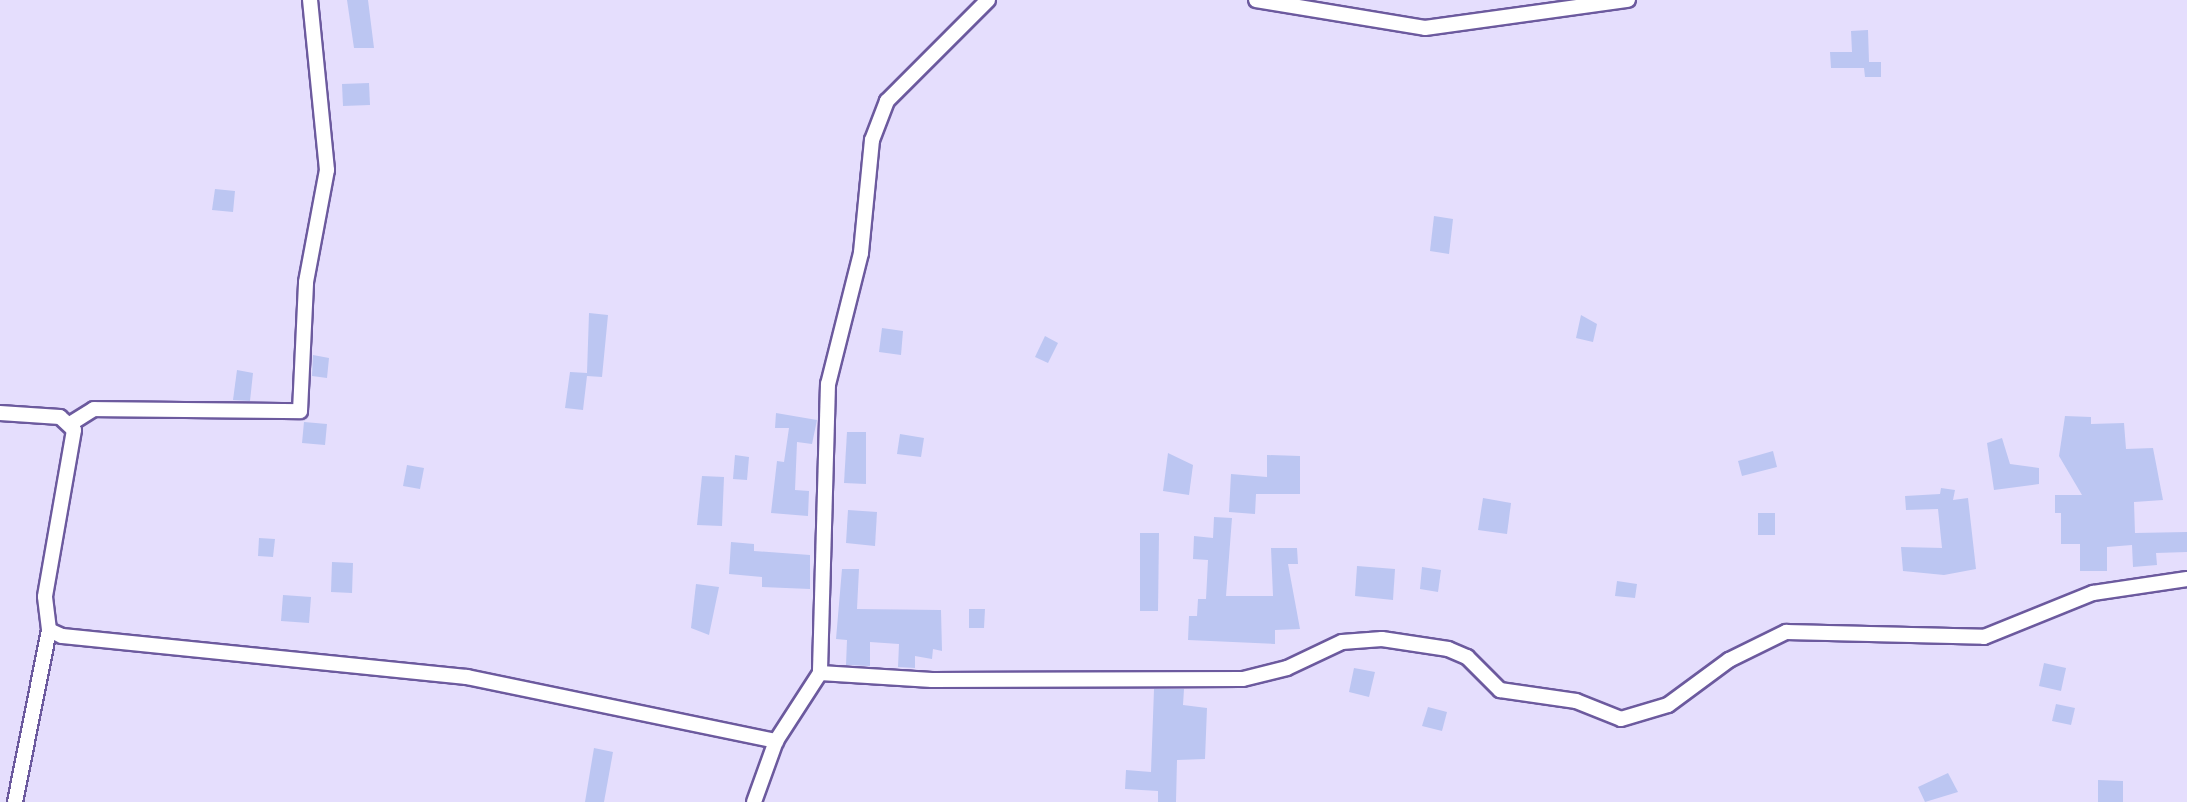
<!DOCTYPE html>
<style>
body{margin:0}
#map{position:relative;width:2187px;height:802px;overflow:hidden;background:#e5defd;font-family:"Fira Sans",sans-serif}
div>[style]{position:absolute}
.building>*{inset:0;background:#bcc6f2}
.roads{filter:drop-shadow(2px 0 #6c5a9e) drop-shadow(-2px 0 #6c5a9e) drop-shadow(0 2px #6c5a9e) drop-shadow(0 -2px #6c5a9e)}
.minor>*{height:14px;margin:-7px;padding:0 7px;transform-origin:7px;border-radius:7px;background:#fff}
span{translate:-50% -50%;white-space:nowrap;text-align:center;line-height:1.15;-webkit-text-stroke:6px #f1eefe;paint-order:stroke}
</style>
<div id="map">
<div class="building">
<i style="clip-path:polygon(347px 0,368px 0,374px 48px,354px 48px)"></i>
<i style="clip-path:polygon(1868px 30px,1869px 62px,1881px 62px,1881px 77px,1865px 77px,1864px 68px,1831px 68px,1830px 52px,1852px 52px,1851px 31px)"></i>
<i style="clip-path:polygon(369px 83px,370px 105px,343px 106px,342px 84px)"></i>
<i style="clip-path:polygon(215px 189px,235px 191px,233px 212px,212px 210px)"></i>
<i style="clip-path:polygon(1434px 216px,1453px 219px,1449px 254px,1430px 251px)"></i>
<i style="clip-path:polygon(589px 313px,608px 315px,602px 377px,587px 376px,583px 410px,565px 408px,570px 372px,587px 373px)"></i>
<i style="clip-path:polygon(1581px 315px,1597px 324px,1593px 342px,1576px 338px)"></i>
<i style="clip-path:polygon(882px 328px,903px 331px,901px 355px,879px 352px)"></i>
<i style="clip-path:polygon(1045px 336px,1058px 343px,1048px 363px,1035px 357px)"></i>
<i style="clip-path:polygon(313px 355px,329px 358px,327px 378px,312px 376px)"></i>
<i style="clip-path:polygon(237px 370px,253px 373px,250px 401px,233px 400px)"></i>
<i style="clip-path:polygon(776px 413px,817px 420px,812px 444px,797px 442px,795px 490px,809px 491px,808px 516px,771px 513px,777px 461px,784px 462px,789px 428px,775px 428px)"></i>
<i style="clip-path:polygon(2065px 416px,2091px 417px,2091px 424px,2124px 423px,2126px 449px,2153px 448px,2163px 500px,2134px 502px,2135px 533px,2187px 532px,2187px 552px,2156px 553px,2157px 565px,2133px 567px,2132px 545px,2107px 547px,2107px 571px,2080px 571px,2080px 544px,2061px 544px,2061px 513px,2055px 513px,2055px 495px,2082px 495px,2059px 456px)"></i>
<i style="clip-path:polygon(304px 422px,327px 424px,325px 445px,302px 443px)"></i>
<i style="clip-path:polygon(847px 432px,866px 432px,866px 484px,844px 483px)"></i>
<i style="clip-path:polygon(900px 434px,924px 438px,921px 457px,897px 454px)"></i>
<i style="clip-path:polygon(2002px 438px,2010px 464px,2039px 468px,2039px 484px,1994px 490px,1987px 443px)"></i>
<i style="clip-path:polygon(1773px 451px,1777px 467px,1742px 476px,1738px 461px)"></i>
<i style="clip-path:polygon(1168px 453px,1193px 465px,1189px 495px,1163px 491px)"></i>
<i style="clip-path:polygon(735px 455px,749px 457px,747px 480px,733px 479px)"></i>
<i style="clip-path:polygon(1267px 455px,1300px 456px,1300px 494px,1256px 494px,1255px 514px,1229px 512px,1231px 474px,1267px 477px)"></i>
<i style="clip-path:polygon(407px 465px,424px 468px,420px 489px,403px 486px)"></i>
<i style="clip-path:polygon(702px 476px,724px 477px,722px 526px,697px 525px)"></i>
<i style="clip-path:polygon(1941px 488px,1955px 490px,1953px 500px,1968px 498px,1976px 569px,1944px 575px,1903px 571px,1901px 547px,1942px 548px,1938px 509px,1906px 510px,1905px 496px,1940px 494px)"></i>
<i style="clip-path:polygon(1483px 498px,1511px 503px,1507px 534px,1478px 530px)"></i>
<i style="clip-path:polygon(848px 510px,877px 512px,875px 546px,846px 543px)"></i>
<i style="clip-path:polygon(1758px 513px,1775px 513px,1775px 535px,1758px 535px)"></i>
<i style="clip-path:polygon(1214px 517px,1232px 518px,1226px 596px,1273px 596px,1271px 548px,1297px 548px,1298px 564px,1288px 564px,1300px 629px,1275px 630px,1275px 644px,1188px 640px,1189px 616px,1197px 616px,1198px 599px,1206px 599px,1208px 560px,1193px 559px,1194px 536px,1213px 538px)"></i>
<i style="clip-path:polygon(1140px 533px,1159px 533px,1158px 611px,1140px 611px)"></i>
<i style="clip-path:polygon(259px 538px,275px 539px,273px 557px,258px 556px)"></i>
<i style="clip-path:polygon(731px 542px,754px 544px,754px 551px,810px 555px,810px 589px,762px 587px,762px 577px,729px 574px)"></i>
<i style="clip-path:polygon(332px 562px,353px 563px,352px 593px,331px 592px)"></i>
<i style="clip-path:polygon(1357px 566px,1395px 569px,1393px 600px,1355px 596px)"></i>
<i style="clip-path:polygon(1422px 567px,1441px 570px,1438px 592px,1420px 589px)"></i>
<i style="clip-path:polygon(842px 569px,859px 569px,857px 609px,941px 610px,942px 651px,933px 649px,932px 659px,915px 656px,915px 668px,898px 667px,899px 644px,870px 642px,870px 666px,846px 665px,847px 640px,836px 639px)"></i>
<i style="clip-path:polygon(1617px 581px,1637px 584px,1635px 598px,1615px 596px)"></i>
<i style="clip-path:polygon(696px 584px,719px 587px,709px 635px,691px 628px)"></i>
<i style="clip-path:polygon(283px 595px,311px 597px,309px 623px,281px 621px)"></i>
<i style="clip-path:polygon(969px 609px,985px 609px,984px 628px,969px 628px)"></i>
<i style="clip-path:polygon(2044px 663px,2066px 668px,2061px 691px,2039px 686px)"></i>
<i style="clip-path:polygon(1354px 668px,1375px 672px,1369px 697px,1349px 692px)"></i>
<i style="clip-path:polygon(1154px 689px,1184px 689px,1183px 705px,1207px 708px,1205px 759px,1177px 760px,1176px 802px,1158px 802px,1158px 791px,1125px 789px,1126px 770px,1151px 772px)"></i>
<i style="clip-path:polygon(2056px 704px,2075px 708px,2071px 725px,2052px 721px)"></i>
<i style="clip-path:polygon(1428px 707px,1447px 712px,1442px 731px,1422px 726px)"></i>
<i style="clip-path:polygon(594px 748px,613px 752px,604px 802px,585px 802px)"></i>
<i style="clip-path:polygon(1948px 773px,1958px 792px,1925px 802px,1918px 787px)"></i>
<i style="clip-path:polygon(2098px 780px,2123px 781px,2123px 802px,2098px 802px)"></i>
</div>
<div class="roads">
<div class="minor">
<i style="left:988px;top:0;width:143px;rotate:135deg"></i>
<i style="left:887px;top:101px;width:42px;rotate:111deg"></i>
<i style="left:872px;top:140px;width:114px;rotate:95.6deg"></i>
<i style="left:861px;top:253px;width:135px;rotate:104.1deg"></i>
<i style="left:828px;top:384px;width:289px;rotate:91.6deg"></i>
<i style="left:820px;top:673px;width:112px;rotate:3.6deg"></i>
<i style="left:932px;top:680px;width:311px;rotate:-0.2deg"></i>
<i style="left:1243px;top:679px;width:45px;rotate:-14deg"></i>
<i style="left:1287px;top:668px;width:61px;rotate:-25.3deg"></i>
<i style="left:1342px;top:642px;width:40px;rotate:-4.3deg"></i>
<i style="left:1382px;top:639px;width:67px;rotate:8.6deg"></i>
<i style="left:1448px;top:649px;width:21px;rotate:23deg"></i>
<i style="left:1467px;top:657px;width:47px;rotate:45deg"></i>
<i style="left:1500px;top:690px;width:77px;rotate:8.2deg"></i>
<i style="left:1576px;top:701px;width:48px;rotate:21.8deg"></i>
<i style="left:1621px;top:719px;width:49px;rotate:-16.6deg"></i>
<i style="left:1668px;top:705px;width:76px;rotate:-36.4deg"></i>
<i style="left:1729px;top:660px;width:64px;rotate:-26.2deg"></i>
<i style="left:1786px;top:632px;width:198px;rotate:1.4deg"></i>
<i style="left:1984px;top:637px;width:118px;rotate:-22deg"></i>
<i style="left:2093px;top:593px;width:95px;rotate:-8.5deg"></i>
<i style="left:1256px;top:0;width:171px;rotate:9.4deg"></i>
<i style="left:1425px;top:28px;width:205px;rotate:-7.9deg"></i>
<i style="left:0;top:413px;width:60px;rotate:3.8deg"></i>
<i style="left:60px;top:417px;width:19px;rotate:43deg"></i>
<i style="left:74px;top:430px;width:169px;rotate:99.9deg"></i>
<i style="left:45px;top:597px;width:33px;rotate:83deg"></i>
<i style="left:49px;top:630px;width:14px;rotate:25deg"></i>
<i style="left:62px;top:636px;width:407px;rotate:5.8deg"></i>
<i style="left:467px;top:677px;width:316px;rotate:11.7deg"></i>
<i style="left:70px;top:424px;width:28px;rotate:-32deg"></i>
<i style="left:94px;top:409px;width:206px;rotate:0.6deg"></i>
<i style="left:300px;top:411px;width:129px;rotate:-87.3deg"></i>
<i style="left:306px;top:282px;width:114px;rotate:-79.4deg"></i>
<i style="left:327px;top:170px;width:171px;rotate:-95.7deg"></i>
<i style="left:15px;top:802px;width:175px;rotate:-78.8deg"></i>
<i style="left:754px;top:802px;width:65px;rotate:-70.2deg"></i>
<i style="left:776px;top:741px;width:81px;rotate:-57.1deg"></i>
</div>
</div>
</div>
